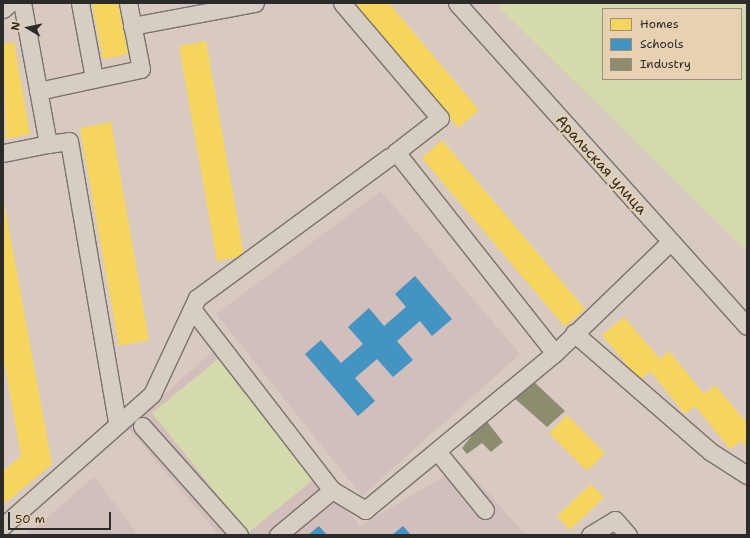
<!DOCTYPE html>
<meta charset="utf-8">
<style>
body{margin:0}
#map{position:relative;width:750px;height:538px;overflow:hidden;background:#d8cac1;font-family:"Shantell Sans",sans-serif}
div>[style]{position:absolute}
.built>*{inset:0;background:#d2bebb}
.green>*{inset:0;background:#d5daad}
.homes>*{inset:0;background:#f6d55c}
.schools>*{inset:0;background:#4393c3}
.industry>*{inset:0;background:#8c8c6e}
.roads{filter:drop-shadow(1px 0 #79736e) drop-shadow(-1px 0 #79736e) drop-shadow(0 1px #79736e) drop-shadow(0 -1px #79736e)}
.minor>*{height:17px;margin:-8.5px;padding:0 8.5px;transform-origin:8.5px;border-radius:8.5px;background:#d6cdc3}
span{translate:-50% -50%;white-space:nowrap;text-align:center;line-height:1.15;-webkit-text-stroke:4px #e8d1b1;paint-order:stroke}
.street-label{font-size:15px;color:#2b2b2b}
.frame{position:absolute;inset:0;border:4px solid #2b2b2b;pointer-events:none}
.legend{position:absolute;left:602px;top:8px;width:140px;height:72px;box-sizing:border-box;background:#e8d1b1;border:1px solid #9c8f7b;margin:0;padding:5px 7px;list-style:none;font-size:12px;color:#2b2b2b}
.legend li{display:flex;align-items:center;gap:8px;height:20px}
.legend b{width:20px;border:1px solid #9c8f7b}
.north{position:absolute;left:8px;top:8px;width:40px;height:40px;-webkit-text-stroke:3px #e8d1b1;paint-order:stroke;rotate:279deg;font-size:11px;font-weight:700;line-height:16px;text-align:center;color:#2b2b2b}
.north::after{content:'';display:block;margin:auto;width:14px;height:18px;background:#2b2b2b;clip-path:polygon(50% 0,100% 100%,50% 72%,0 100%)}
.scale{position:absolute;left:8px;top:512px;width:103px;height:18px;box-sizing:border-box;border:2px solid #2b2b2b;border-top:0;padding-left:5px;font-size:12px;line-height:14px;white-space:nowrap;color:#2b2b2b;-webkit-text-stroke:3px #e8d1b1;paint-order:stroke}
</style>
<div id="map">
<div class="built">
<i style="clip-path:polygon(381px 191px,520px 354px,362px 496px,216px 314px)"></i>
<i style="clip-path:polygon(219px 346px,360px 526px,463px 465px,526px 535px,219px 535px,127px 427px)"></i>
<i style="clip-path:polygon(94px 477px,138px 535px,27px 535px)"></i>
</div>
<div class="green">
<i style="clip-path:polygon(evenodd,495px 3px,747px 3px,747px 252px,495px 3px,603px 9px,741px 9px,741px 79px,603px 79px,603px 9px)"></i>
<i style="clip-path:polygon(218px 359px,314px 479px,248px 533px,152px 413px)"></i>
</div>
<div class="homes">
<i style="clip-path:polygon(92px 3px,118px 3px,128px 54px,103px 59px)"></i>
<i style="clip-path:polygon(354px 3px,389px 3px,479px 110px,458px 128px)"></i>
<i style="clip-path:polygon(206px 41px,244px 256px,217px 261px,179px 46px)"></i>
<i style="clip-path:polygon(14px 42px,30px 134px,6px 139px,3px 44px)"></i>
<i style="clip-path:polygon(111px 122px,149px 340px,119px 346px,80px 128px)"></i>
<i style="clip-path:polygon(442px 140px,585px 309px,565px 327px,422px 158px)"></i>
<i style="clip-path:polygon(4px 202px,52px 464px,3px 505px,3px 471px,21px 456px,3px 355px)"></i>
<i style="clip-path:polygon(624px 317px,660px 359px,669px 351px,704px 394px,715px 385px,747px 423px,747px 448px,741px 441px,730px 449px,695px 406px,685px 414px,650px 371px,640px 380px,602px 335px)"></i>
<i style="clip-path:polygon(567px 415px,605px 453px,587px 471px,549px 433px)"></i>
<i style="clip-path:polygon(591px 484px,604px 497px,570px 530px,557px 516px)"></i>
</div>
<div class="schools">
<i style="clip-path:polygon(415px 276px,452px 319px,432px 336px,420px 321px,397px 341px,413px 360px,393px 377px,377px 359px,355px 378px,375px 401px,358px 416px,305px 354px,321px 340px,341px 363px,363px 344px,348px 327px,369px 308px,384px 326px,406px 307px,395px 294px)"></i>
<i style="clip-path:polygon(319px 526px,327px 535px,308px 535px)"></i>
<i style="clip-path:polygon(403px 526px,411px 535px,392px 535px)"></i>
</div>
<div class="industry">
<i style="clip-path:polygon(533px 381px,565px 411px,547px 427px,513px 397px)"></i>
<i style="clip-path:polygon(485px 419px,503px 442px,491px 452px,482px 443px,467px 454px,462px 448px)"></i>
</div>
<div class="roads">
<div class="minor">
<i style="left:80px;top:3px;width:76px;rotate:79.4deg"></i>
<i style="left:342px;top:3px;width:151px;rotate:49.6deg"></i>
<i style="left:440px;top:118px;width:56px;rotate:142.3deg"></i>
<i style="left:396px;top:152px;width:256px;rotate:51.7deg"></i>
<i style="left:457px;top:3px;width:434px;rotate:48.1deg"></i>
<i style="left:3px;top:9px;width:9px;rotate:-41deg"></i>
<i style="left:132px;top:26px;width:125px;rotate:-10.6deg"></i>
<i style="left:38px;top:91px;width:105px;rotate:-12.1deg"></i>
<i style="left:141px;top:69px;width:67px;rotate:-101.1deg"></i>
<i style="left:48px;top:144px;width:21px;rotate:-8deg"></i>
<i style="left:69px;top:141px;width:286px;rotate:80.3deg"></i>
<i style="left:3px;top:153px;width:46px;rotate:-11.3deg"></i>
<i style="left:48px;top:144px;width:143px;rotate:-100.4deg"></i>
<i style="left:192px;top:309px;width:229px;rotate:52.3deg"></i>
<i style="left:332px;top:490px;width:39px;rotate:31deg"></i>
<i style="left:365px;top:510px;width:246px;rotate:-39.6deg"></i>
<i style="left:555px;top:353px;width:160px;rotate:-44deg"></i>
<i style="left:574px;top:333px;width:181px;rotate:41deg"></i>
<i style="left:711px;top:452px;width:43px;rotate:32.6deg"></i>
<i style="left:142px;top:426px;width:146px;rotate:48.3deg"></i>
<i style="left:437px;top:451px;width:76px;rotate:50.9deg"></i>
<i style="left:3px;top:526px;width:199px;rotate:-41.5deg"></i>
<i style="left:152px;top:394px;width:106px;rotate:-64.9deg"></i>
<i style="left:197px;top:298px;width:238px;rotate:-36.3deg"></i>
<i style="left:278px;top:535px;width:70px;rotate:-39.8deg"></i>
<i style="left:590px;top:535px;width:29px;rotate:-31deg"></i>
<i style="left:615px;top:520px;width:20px;rotate:49deg"></i>
</div>
</div>
<div class="street-label">
<span style="left:601px;top:165px;rotate:48deg">Аральская улица</span>
</div>
<div class="frame"></div>
<ul class="legend">
<li><b style="height:11px;background:#f6d55c"></b>Homes</li>
<li><b style="height:11px;background:#4393c3"></b>Schools</li>
<li><b style="height:11px;background:#8c8c6e"></b>Industry</li>
</ul>
<div class="north">N</div>
<div class="scale">50 m</div>
</div>
